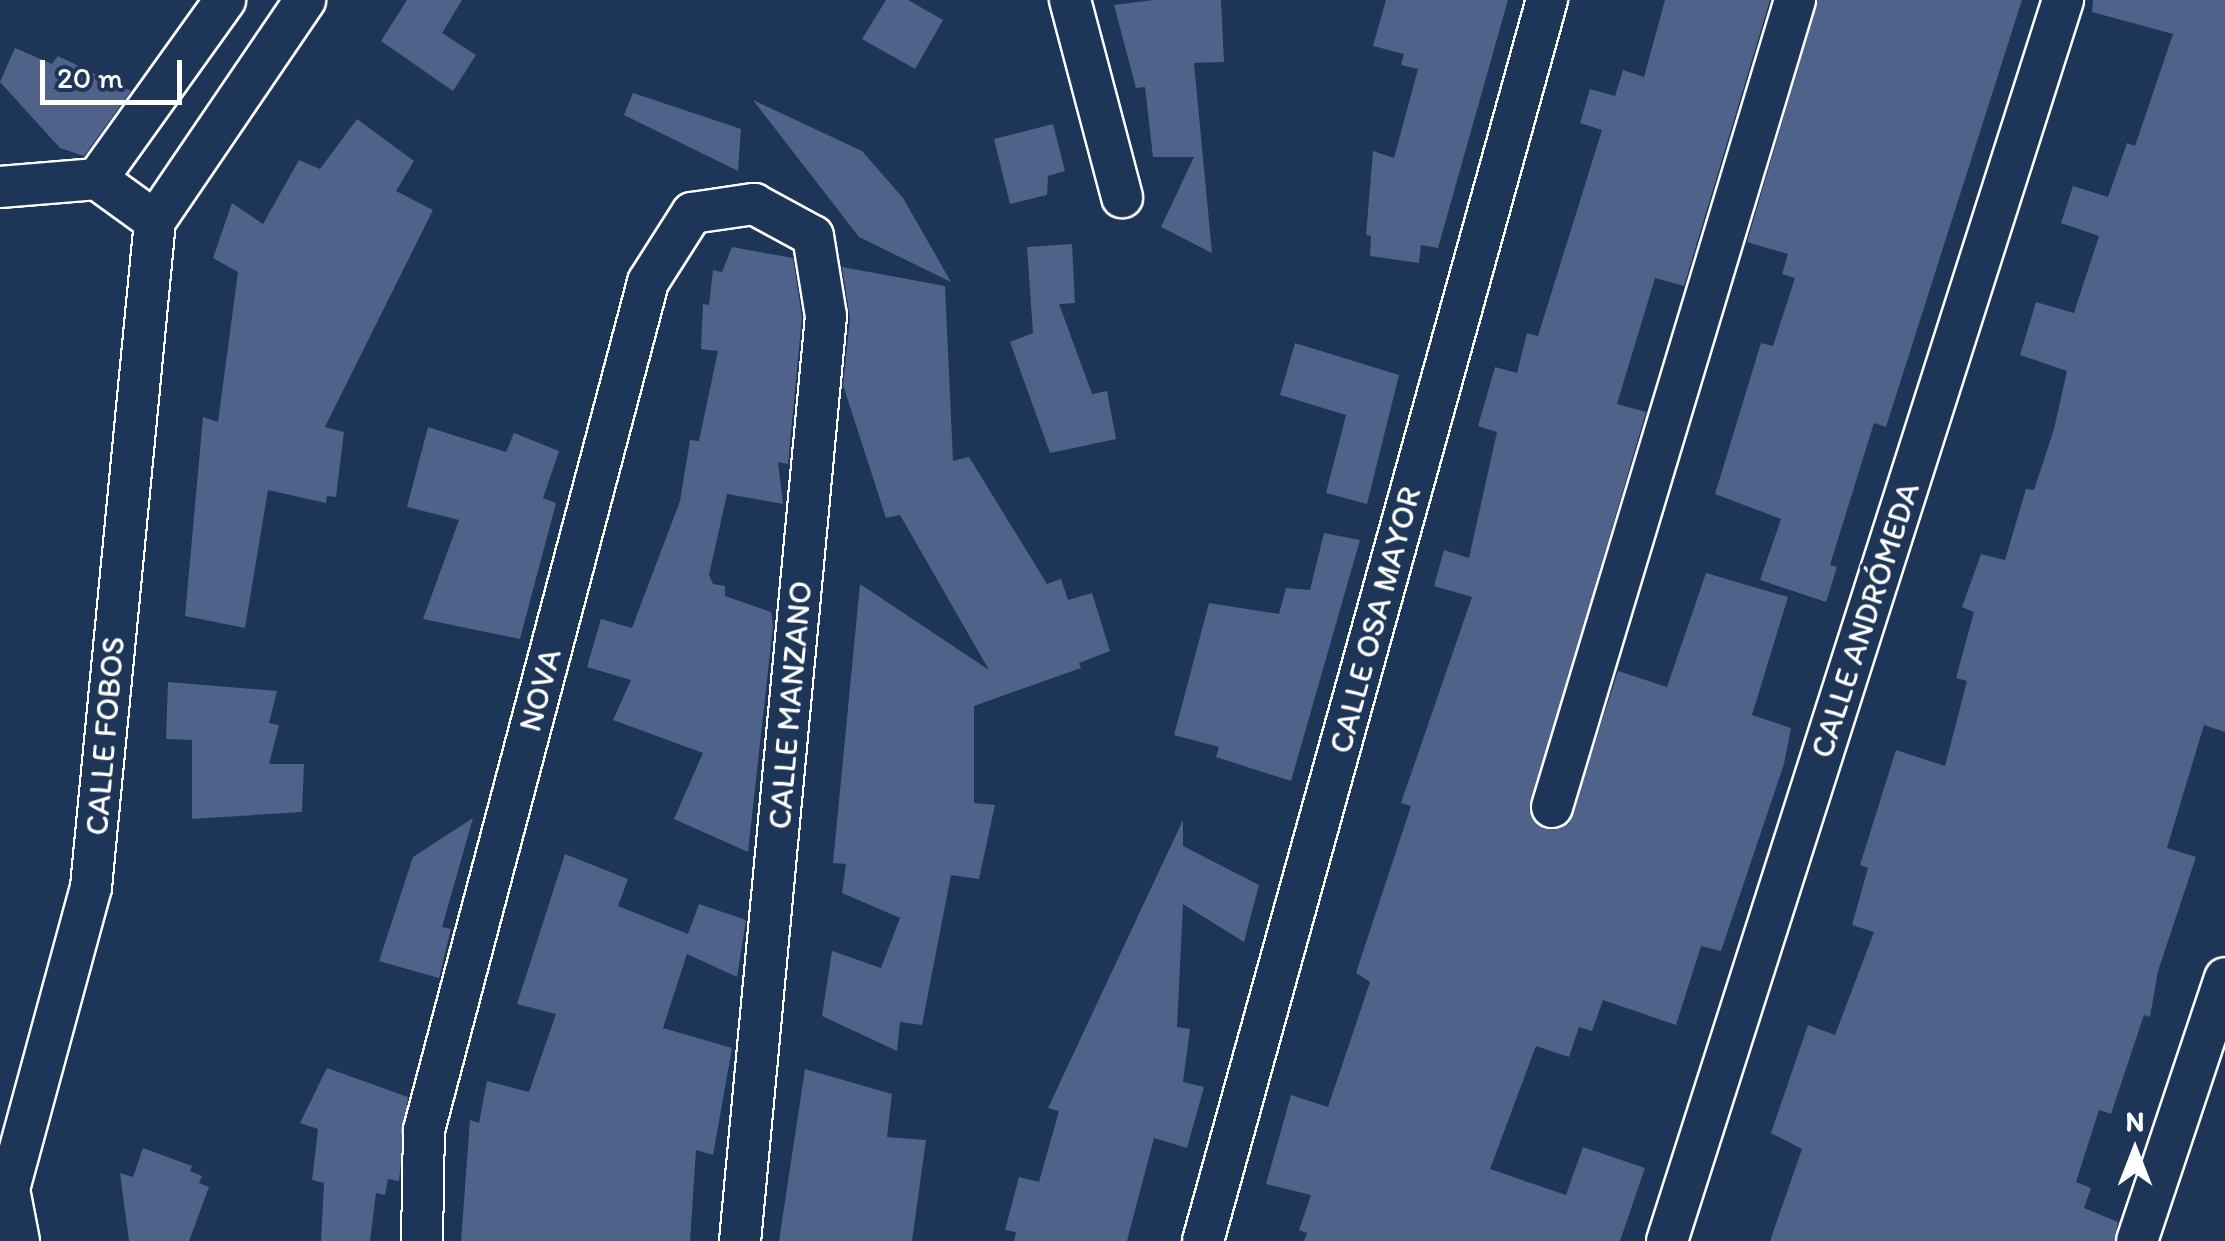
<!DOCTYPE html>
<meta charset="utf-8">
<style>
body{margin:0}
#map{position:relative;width:2225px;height:1241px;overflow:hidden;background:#1d3557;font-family:Itim,sans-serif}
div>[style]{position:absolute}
.building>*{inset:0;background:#4f6289}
.roads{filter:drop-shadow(2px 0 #fff) drop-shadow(-2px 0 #fff) drop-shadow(0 2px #fff) drop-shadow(0 -2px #fff)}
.street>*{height:40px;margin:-20px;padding:0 20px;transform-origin:20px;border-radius:20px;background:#1d3557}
span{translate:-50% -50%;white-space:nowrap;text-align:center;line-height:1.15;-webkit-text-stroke:8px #1d3557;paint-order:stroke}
.street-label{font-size:32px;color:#fff}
.north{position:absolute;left:2085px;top:1101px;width:100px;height:100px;-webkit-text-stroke:8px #1d3557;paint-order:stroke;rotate:0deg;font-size:28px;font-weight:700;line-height:40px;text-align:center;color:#fff}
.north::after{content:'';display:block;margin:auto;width:35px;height:45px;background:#fff;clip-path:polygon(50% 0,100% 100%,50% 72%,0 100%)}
.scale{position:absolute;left:40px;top:60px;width:142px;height:45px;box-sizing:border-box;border:5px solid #fff;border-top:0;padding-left:12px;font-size:30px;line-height:35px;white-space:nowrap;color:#fff;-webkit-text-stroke:8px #1d3557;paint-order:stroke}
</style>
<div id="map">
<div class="building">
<i style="clip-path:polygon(407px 0,462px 0,442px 33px,476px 55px,453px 91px,381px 41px)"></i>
<i style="clip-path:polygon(886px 0,908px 0,943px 20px,915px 69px,862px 39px)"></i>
<i style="clip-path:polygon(1154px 0,1221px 0,1224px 62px,1194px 63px,1212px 253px,1161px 227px,1194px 157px,1153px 157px,1145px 87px,1136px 88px,1114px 5px)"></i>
<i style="clip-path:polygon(1386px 0,1508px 0,1438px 248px,1421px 245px,1419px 263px,1370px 256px,1371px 236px,1366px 235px,1373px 151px,1394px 158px,1418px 69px,1401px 65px,1404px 54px,1373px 46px)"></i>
<i style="clip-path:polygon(1665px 0,1770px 0,1684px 286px,1655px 278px,1617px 404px,1646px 412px,1529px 811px,1544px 829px,1569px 824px,1618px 671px,1667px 687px,1706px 573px,1788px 597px,1752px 715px,1791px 728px,1784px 764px,1721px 951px,1701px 946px,1676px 1025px,1603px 1000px,1592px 1031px,1579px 1027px,1569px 1057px,1536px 1046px,1490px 1169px,1566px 1195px,1583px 1147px,1645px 1168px,1620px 1241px,1304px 1241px,1307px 1233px,1299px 1230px,1311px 1195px,1266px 1184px,1291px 1095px,1328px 1107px,1370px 982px,1356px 973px,1411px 806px,1401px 803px,1472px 597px,1434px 586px,1444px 550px,1469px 558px,1497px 432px,1478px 426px,1495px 367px,1517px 373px,1527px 333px,1538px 336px,1602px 130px,1580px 123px,1590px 89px,1615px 96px,1623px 70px,1644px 77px)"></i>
<i style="clip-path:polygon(1818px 0,2022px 0,1886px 427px,1874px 423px,1830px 565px,1837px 567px,1826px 602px,1760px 580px,1781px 519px,1715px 494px,1761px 343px,1773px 346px,1795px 278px,1782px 274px,1788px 254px,1747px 242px)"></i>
<i style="clip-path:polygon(2093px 0,2225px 0,2225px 732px,2204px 725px,2167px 848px,2196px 857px,2158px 971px,2150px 1017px,2144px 1015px,2111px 1114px,2099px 1110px,2076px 1182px,2091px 1188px,2084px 1208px,2118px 1222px,2114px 1241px,1770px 1241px,1802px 1149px,1771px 1133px,1808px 1025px,1835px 1035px,1874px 932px,1852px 925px,1868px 868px,1860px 865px,1896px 750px,1945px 766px,1967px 681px,1956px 678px,1974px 612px,1962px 607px,1981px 554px,2005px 560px,2026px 489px,2034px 490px,2054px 429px,2067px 371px,2020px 355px,2036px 302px,2074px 313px,2099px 236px,2061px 223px,2073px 186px,2108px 197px,2127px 143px,2135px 146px,2173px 34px,2092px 12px)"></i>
<i style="clip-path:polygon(15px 48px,52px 64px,58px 56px,131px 91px,84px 156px,60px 148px,0 82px)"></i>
<i style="clip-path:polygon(633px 93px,741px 129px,738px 171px,624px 115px)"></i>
<i style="clip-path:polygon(753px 100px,862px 151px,903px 198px,951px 282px,859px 237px)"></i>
<i style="clip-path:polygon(357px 119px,414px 161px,396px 191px,433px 210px,325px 427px,344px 432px,336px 497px,327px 496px,326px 503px,268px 490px,245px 628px,185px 616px,203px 417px,218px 422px,238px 272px,213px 258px,232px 203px,263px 224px,299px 160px,320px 169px)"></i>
<i style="clip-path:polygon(1053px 124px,1065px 171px,1048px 176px,1047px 195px,1010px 204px,994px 139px)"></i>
<i style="clip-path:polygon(1072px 244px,1075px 303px,1059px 304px,1092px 394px,1107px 391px,1116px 439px,1050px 453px,1010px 342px,1033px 333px,1027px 247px)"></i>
<i style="clip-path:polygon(732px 247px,793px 258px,802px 317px,788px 464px,778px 462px,783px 504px,727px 494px,709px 575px,713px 584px,725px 586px,725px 596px,771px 612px,773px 626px,748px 852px,674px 819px,703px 753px,613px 720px,631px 680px,587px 667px,601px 619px,632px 628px,680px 501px,690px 440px,699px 441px,718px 351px,701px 349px,703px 304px,709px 305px,713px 270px,722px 272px)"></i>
<i style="clip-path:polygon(842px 267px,945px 286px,953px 461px,969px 457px,1047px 584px,1061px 579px,1068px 600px,1092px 593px,1110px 651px,1079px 663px,1081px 668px,974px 706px,974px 803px,995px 805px,979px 879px,951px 875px,922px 1025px,900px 1022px,897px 1051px,822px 1016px,832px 951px,881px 968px,900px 918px,842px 893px,846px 864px,833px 863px,860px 584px,989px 670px,900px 515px,886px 518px,843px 385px,850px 318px)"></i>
<i style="clip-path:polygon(1295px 343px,1399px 375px,1367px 504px,1326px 493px,1346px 415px,1280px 395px)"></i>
<i style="clip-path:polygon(428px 427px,506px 452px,514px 433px,559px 451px,543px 498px,556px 503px,520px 639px,423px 619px,459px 520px,407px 507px)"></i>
<i style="clip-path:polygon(1324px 533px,1360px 540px,1291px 781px,1216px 757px,1219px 747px,1174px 735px,1209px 603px,1279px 614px,1286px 588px,1310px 590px)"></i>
<i style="clip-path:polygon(168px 682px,277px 691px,269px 723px,279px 725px,269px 764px,304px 764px,302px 812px,192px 819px,192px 740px,166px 739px)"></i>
<i style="clip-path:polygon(473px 818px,442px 927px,451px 929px,439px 978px,379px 961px,413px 857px)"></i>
<i style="clip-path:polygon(1183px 820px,1183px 846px,1259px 885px,1244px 942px,1183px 904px,1177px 1027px,1190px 1029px,1183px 1082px,1204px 1087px,1187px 1148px,1154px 1138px,1127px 1241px,1014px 1241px,1016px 1232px,1005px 1230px,1019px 1177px,1039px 1182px,1059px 1111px,1048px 1108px)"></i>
<i style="clip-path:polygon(565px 854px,628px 879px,618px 906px,688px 934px,699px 904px,746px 920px,737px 977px,687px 954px,663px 1028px,732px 1048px,713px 1155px,696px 1150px,690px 1241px,461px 1241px,470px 1120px,479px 1123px,487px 1081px,529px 1092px,556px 1014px,517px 1004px)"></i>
<i style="clip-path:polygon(327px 1068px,408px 1097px,399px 1181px,388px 1179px,385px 1195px,376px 1193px,370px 1241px,321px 1241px,324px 1183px,312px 1180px,318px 1129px,300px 1123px)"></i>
<i style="clip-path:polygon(805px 1069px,892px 1094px,887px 1137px,926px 1140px,912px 1241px,779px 1241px)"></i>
<i style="clip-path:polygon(143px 1148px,192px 1166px,190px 1171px,202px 1176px,199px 1183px,209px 1187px,189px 1241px,129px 1241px,120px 1173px,133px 1177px)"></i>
</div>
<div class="roads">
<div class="street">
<i style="left:1070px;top:0;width:204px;rotate:75.2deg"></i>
<i style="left:97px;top:179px;width:220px;rotate:-54.4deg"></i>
<i style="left:0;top:187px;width:97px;rotate:-4.7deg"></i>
<i style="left:97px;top:179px;width:72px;rotate:35.9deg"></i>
<i style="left:1552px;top:807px;width:843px;rotate:-73.24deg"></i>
<i style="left:19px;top:1241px;width:53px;rotate:-100.9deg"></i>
<i style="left:9px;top:1189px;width:313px;rotate:-74.8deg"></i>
<i style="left:91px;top:887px;width:669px;rotate:-84.51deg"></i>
<i style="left:155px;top:221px;width:267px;rotate:-55.8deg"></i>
<i style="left:422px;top:1241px;width:111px;rotate:-89deg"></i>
<i style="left:424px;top:1130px;width:877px;rotate:-75.2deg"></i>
<i style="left:648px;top:282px;width:82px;rotate:-57.5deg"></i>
<i style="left:692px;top:213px;width:63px;rotate:-8.3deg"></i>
<i style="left:754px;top:204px;width:67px;rotate:28.5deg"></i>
<i style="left:813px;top:236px;width:81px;rotate:80.8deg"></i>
<i style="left:826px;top:316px;width:929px;rotate:95.31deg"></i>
<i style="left:1203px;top:1241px;width:1288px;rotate:-74.51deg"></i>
<i style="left:1667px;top:1241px;width:1303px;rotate:-72.3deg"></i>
<i style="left:2137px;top:1241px;width:277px;rotate:-71.5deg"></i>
</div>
</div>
<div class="street-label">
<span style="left:1375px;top:620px;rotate:-75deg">CALLE OSA MAYOR</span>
<span style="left:1865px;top:620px;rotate:-72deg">CALLE ANDRÓMEDA</span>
<span style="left:540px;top:690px;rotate:-75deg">NOVA</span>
<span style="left:790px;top:705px;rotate:-85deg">CALLE MANZANO</span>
<span style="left:105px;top:736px;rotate:-85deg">CALLE FOBOS</span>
</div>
<div class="north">N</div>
<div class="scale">20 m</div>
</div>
